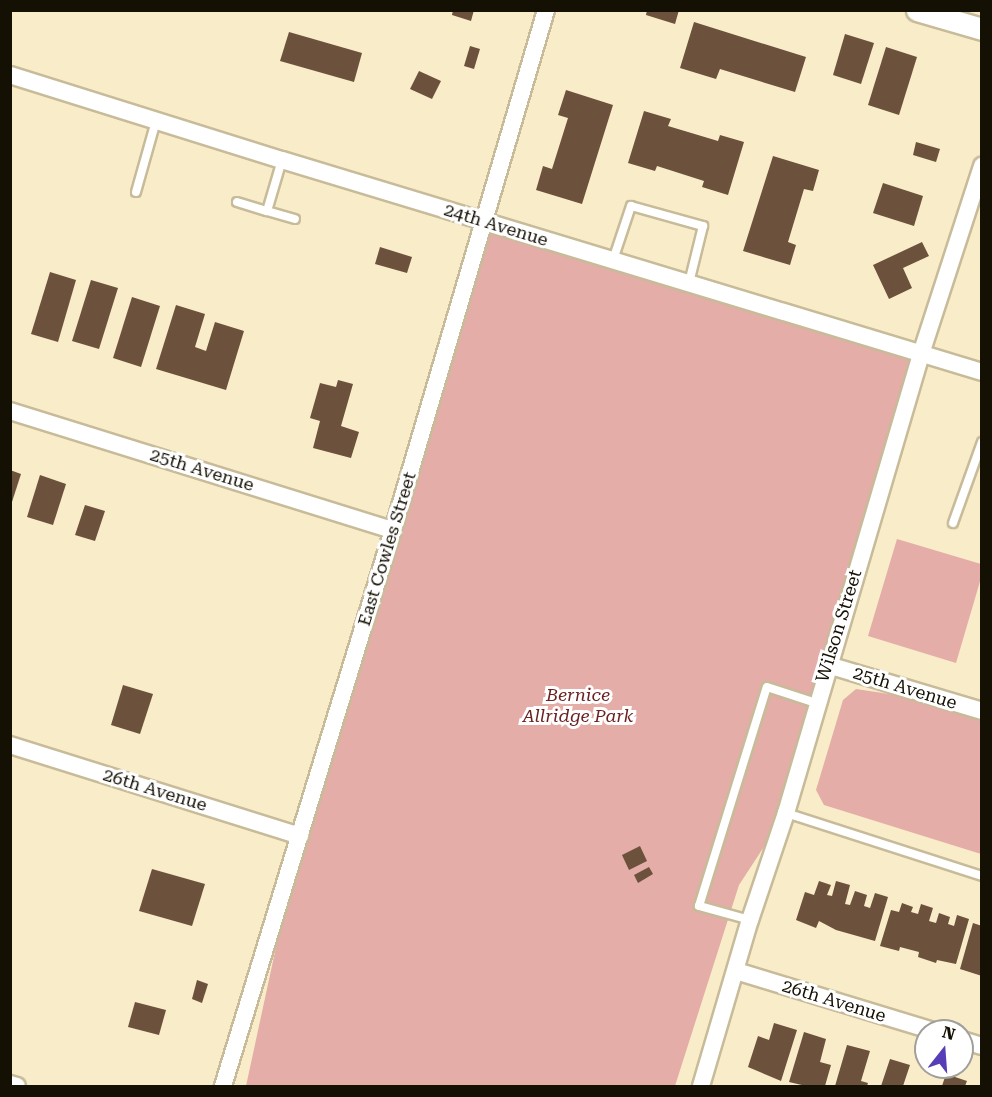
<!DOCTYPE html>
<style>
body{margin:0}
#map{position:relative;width:992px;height:1097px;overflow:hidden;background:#f9ecc9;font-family:"Roboto Serif",serif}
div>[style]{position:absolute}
.green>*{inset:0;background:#e4ada8}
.building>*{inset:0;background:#6c513c}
.roads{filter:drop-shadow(2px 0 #c7bb99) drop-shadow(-2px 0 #c7bb99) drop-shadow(0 2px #c7bb99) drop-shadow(0 -2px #c7bb99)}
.service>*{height:8px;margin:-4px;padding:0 4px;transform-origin:4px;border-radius:4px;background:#fff}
.minor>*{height:16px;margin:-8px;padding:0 8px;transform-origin:8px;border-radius:8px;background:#fff}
.tertiary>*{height:21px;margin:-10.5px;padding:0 10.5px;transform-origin:10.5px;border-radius:10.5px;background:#fff}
span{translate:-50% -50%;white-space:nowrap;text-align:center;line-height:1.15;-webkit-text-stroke:6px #fff;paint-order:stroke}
.street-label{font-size:18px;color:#141004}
.park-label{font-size:18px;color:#6c2220;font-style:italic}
.frame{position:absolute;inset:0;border:12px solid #141004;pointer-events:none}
.north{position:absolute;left:914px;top:1019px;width:60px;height:60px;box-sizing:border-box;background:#fff;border:2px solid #a19f9b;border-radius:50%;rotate:17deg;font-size:16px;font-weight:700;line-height:24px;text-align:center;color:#141004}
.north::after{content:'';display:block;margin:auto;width:21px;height:27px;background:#573eb6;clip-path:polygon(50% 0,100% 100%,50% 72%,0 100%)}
</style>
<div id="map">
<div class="green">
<i style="clip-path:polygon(484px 221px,921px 354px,786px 813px,739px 885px,675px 1086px,246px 1086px,300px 836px)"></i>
<i style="clip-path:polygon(897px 539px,981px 564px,981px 578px,956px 663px,868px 636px)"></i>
<i style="clip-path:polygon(856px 689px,916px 698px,981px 719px,981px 854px,824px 805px,816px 790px,843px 700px)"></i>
</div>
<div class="building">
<i style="clip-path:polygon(453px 10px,474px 10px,471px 21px,452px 15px)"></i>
<i style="clip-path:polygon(647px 10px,679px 10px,675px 24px,646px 15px)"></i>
<i style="clip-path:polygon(694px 22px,806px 57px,795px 92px,720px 69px,716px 79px,680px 68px)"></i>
<i style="clip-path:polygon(289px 32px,362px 53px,354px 82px,280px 61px)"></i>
<i style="clip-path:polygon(845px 34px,874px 43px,861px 84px,833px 75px)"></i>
<i style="clip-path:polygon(470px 46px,480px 49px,474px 69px,464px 66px)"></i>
<i style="clip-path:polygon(886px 47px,917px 57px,899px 115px,868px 105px)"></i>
<i style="clip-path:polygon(419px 71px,441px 81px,432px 99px,410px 89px)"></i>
<i style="clip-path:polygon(566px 90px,613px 105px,582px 204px,536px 190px,543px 166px,552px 169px,568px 118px,558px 115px)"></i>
<i style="clip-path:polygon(644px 111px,671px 119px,668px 126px,718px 141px,720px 135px,744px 142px,728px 195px,702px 187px,704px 181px,657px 166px,655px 171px,628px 163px)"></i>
<i style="clip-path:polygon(916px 142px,940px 149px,936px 162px,913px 155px)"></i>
<i style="clip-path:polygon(773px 156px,819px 170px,813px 191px,804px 189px,788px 242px,796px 245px,790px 265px,743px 251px)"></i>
<i style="clip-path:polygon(883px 183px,923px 196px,914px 226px,873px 213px)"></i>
<i style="clip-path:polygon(922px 242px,929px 256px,903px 268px,912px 288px,889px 299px,873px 265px)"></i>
<i style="clip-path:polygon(380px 247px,412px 257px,407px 273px,375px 264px)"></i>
<i style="clip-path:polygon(50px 272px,76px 280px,58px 342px,31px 334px)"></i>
<i style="clip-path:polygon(91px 280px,118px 288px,99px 349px,72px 341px)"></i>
<i style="clip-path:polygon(132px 297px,160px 306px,141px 367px,113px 358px)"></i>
<i style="clip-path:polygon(176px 305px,205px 314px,195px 347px,206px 351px,215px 322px,244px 331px,226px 390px,156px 369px)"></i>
<i style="clip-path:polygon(338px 380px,353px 384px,341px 426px,359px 432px,351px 458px,313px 448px,320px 421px,310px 418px,320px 383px,336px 387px)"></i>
<i style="clip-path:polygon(10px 470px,21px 474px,11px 505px,10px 505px)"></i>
<i style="clip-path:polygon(40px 475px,66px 484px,53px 525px,27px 517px)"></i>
<i style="clip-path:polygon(85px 505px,105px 511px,95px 541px,75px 535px)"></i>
<i style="clip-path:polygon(123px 685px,153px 694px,140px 734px,111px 725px)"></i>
<i style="clip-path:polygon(640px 846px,647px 861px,629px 870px,622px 855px)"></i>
<i style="clip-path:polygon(649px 867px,653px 874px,638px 883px,634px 875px)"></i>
<i style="clip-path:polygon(152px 869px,205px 884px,192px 926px,139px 911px)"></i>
<i style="clip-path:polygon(819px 881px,831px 885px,827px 895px,832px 896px,836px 881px,850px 885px,845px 904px,850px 905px,855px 891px,867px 895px,864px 906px,870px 908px,875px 893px,888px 897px,875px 941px,836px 930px,819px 921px,816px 928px,796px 920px,805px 892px,814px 895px)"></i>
<i style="clip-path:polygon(902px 903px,913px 907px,911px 912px,918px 914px,921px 904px,933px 908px,929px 921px,936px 923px,939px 913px,950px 917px,948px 924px,954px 926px,957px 915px,969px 919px,956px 964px,937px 960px,936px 963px,918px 957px,919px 952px,900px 947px,899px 951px,880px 946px,891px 910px,899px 912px)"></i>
<i style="clip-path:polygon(973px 923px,982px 926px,982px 976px,960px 969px)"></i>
<i style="clip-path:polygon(197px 980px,208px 984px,202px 1003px,192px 999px)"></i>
<i style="clip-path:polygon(135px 1002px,166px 1010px,159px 1035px,128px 1027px)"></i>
<i style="clip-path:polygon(774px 1023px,797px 1030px,781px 1081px,748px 1067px,758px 1036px,769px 1040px)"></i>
<i style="clip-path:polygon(804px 1032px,826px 1039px,820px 1062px,831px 1065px,825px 1086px,806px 1086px,789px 1082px)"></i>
<i style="clip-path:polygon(847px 1045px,870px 1051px,861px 1081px,868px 1083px,867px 1086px,835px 1086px)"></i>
<i style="clip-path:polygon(890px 1059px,910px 1065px,903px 1086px,881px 1086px)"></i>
<i style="clip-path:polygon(946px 1074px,967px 1081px,965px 1086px,942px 1086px)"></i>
</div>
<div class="roads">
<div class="service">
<i style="left:282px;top:160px;width:53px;rotate:106.4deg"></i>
<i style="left:267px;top:211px;width:29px;rotate:16deg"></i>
<i style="left:136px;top:192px;width:74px;rotate:-74.3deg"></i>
<i style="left:237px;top:202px;width:31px;rotate:17deg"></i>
<i style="left:613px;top:260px;width:57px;rotate:-71.6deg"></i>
<i style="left:631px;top:206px;width:75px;rotate:15.5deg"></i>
<i style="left:703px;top:226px;width:59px;rotate:103.8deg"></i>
<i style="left:953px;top:523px;width:86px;rotate:-70.3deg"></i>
<i style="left:786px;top:813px;width:206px;rotate:17.8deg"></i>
<i style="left:750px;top:920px;width:53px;rotate:-164.6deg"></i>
<i style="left:699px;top:906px;width:229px;rotate:-72.8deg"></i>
<i style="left:767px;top:687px;width:52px;rotate:18.1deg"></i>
</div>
<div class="minor">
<i style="left:10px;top:75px;width:285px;rotate:17.4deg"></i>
<i style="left:282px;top:160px;width:731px;rotate:16.85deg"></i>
<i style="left:10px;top:411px;width:401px;rotate:17.3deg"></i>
<i style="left:828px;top:665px;width:161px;rotate:16.6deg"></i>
<i style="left:10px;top:745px;width:304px;rotate:17.4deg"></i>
<i style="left:736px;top:971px;width:206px;rotate:16.9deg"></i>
<i style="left:962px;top:1040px;width:21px;rotate:17deg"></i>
<i style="left:10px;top:1084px;width:7px;rotate:16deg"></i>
<i style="left:223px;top:1086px;width:581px;rotate:-73deg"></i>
<i style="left:393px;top:530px;width:542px;rotate:-73.6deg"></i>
<i style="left:701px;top:1086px;width:173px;rotate:-73.6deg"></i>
<i style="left:750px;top:920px;width:113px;rotate:-71.4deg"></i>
<i style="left:786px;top:813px;width:478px;rotate:-73.6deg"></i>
<i style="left:921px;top:354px;width:198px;rotate:-72deg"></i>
</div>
<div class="tertiary">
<i style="left:917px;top:10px;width:68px;rotate:16.3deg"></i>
</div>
</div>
<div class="street-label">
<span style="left:496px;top:225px;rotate:17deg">24th Avenue</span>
<span style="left:202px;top:470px;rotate:17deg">25th Avenue</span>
<span style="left:387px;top:549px;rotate:-73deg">East Cowles Street</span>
<span style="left:839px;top:626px;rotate:-73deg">Wilson Street</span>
<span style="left:905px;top:688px;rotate:17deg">25th Avenue</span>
<span style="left:155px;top:790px;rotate:17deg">26th Avenue</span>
<span style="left:834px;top:1001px;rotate:17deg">26th Avenue</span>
</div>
<div class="park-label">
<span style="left:578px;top:706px">Bernice<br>Allridge Park</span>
</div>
<div class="frame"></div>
<div class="north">N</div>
</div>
